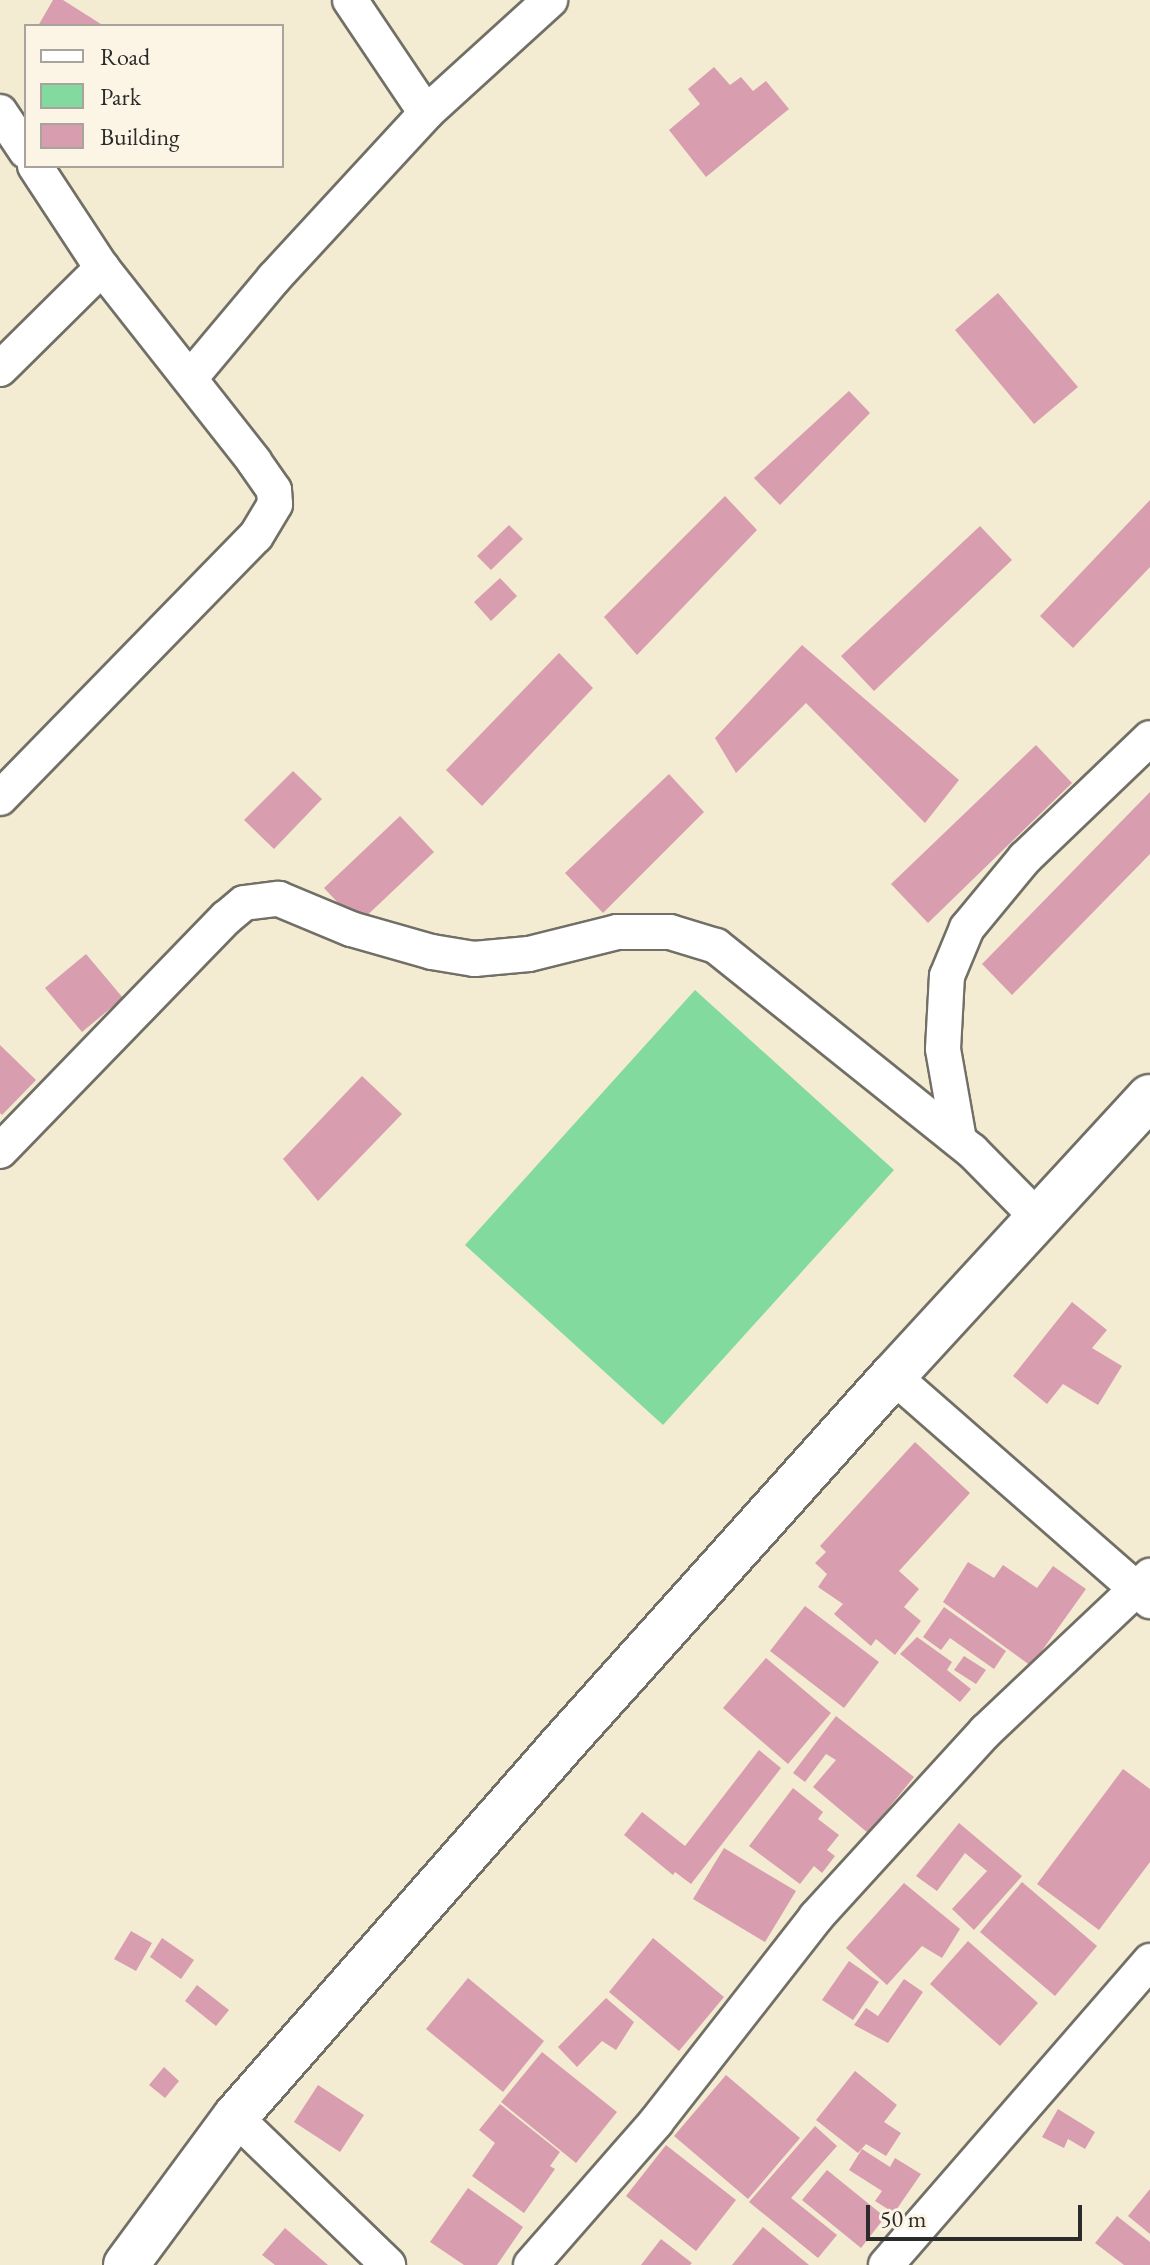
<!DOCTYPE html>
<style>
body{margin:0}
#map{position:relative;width:1150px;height:2265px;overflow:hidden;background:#f3ecd3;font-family:"EB Garamond",serif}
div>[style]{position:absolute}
.green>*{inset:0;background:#82da9e}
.building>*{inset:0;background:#d89dae}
.roads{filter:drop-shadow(2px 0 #716f66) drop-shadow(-2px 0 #716f66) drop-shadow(0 2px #716f66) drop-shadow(0 -2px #716f66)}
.minor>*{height:34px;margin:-17px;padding:0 17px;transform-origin:17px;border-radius:17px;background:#fff}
.tertiary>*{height:44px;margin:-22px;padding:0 22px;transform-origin:22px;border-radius:22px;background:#fff}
span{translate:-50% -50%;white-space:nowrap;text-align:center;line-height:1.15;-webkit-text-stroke:6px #fcf5e5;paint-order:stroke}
.legend{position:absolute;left:24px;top:24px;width:260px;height:144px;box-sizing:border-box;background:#fcf5e5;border:2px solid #a8a49b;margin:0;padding:10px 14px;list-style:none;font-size:24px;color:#2b2b2b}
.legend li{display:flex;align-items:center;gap:16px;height:40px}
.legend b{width:40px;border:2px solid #a8a49b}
.scale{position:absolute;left:866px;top:2205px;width:216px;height:36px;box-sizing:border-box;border:4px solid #2b2b2b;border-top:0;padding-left:10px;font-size:24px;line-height:28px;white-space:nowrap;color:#2b2b2b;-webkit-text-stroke:6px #fcf5e5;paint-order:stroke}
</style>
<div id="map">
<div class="green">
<i style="clip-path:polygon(695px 990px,894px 1170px,663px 1425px,465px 1245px)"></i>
</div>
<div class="building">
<i style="clip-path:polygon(53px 0,63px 0,104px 26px,38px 26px)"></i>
<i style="clip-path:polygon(714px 67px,730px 85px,741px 77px,753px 91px,766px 81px,789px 109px,706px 177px,669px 130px,700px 104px,688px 89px)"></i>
<i style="clip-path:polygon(998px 293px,1078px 387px,1034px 424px,955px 330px)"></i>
<i style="clip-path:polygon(849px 391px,870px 413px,780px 505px,754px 478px)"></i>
<i style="clip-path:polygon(725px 496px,757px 530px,637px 655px,604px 617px)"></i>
<i style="clip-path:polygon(1150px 500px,1150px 567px,1073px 648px,1040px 616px)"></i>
<i style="clip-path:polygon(509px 525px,523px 539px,491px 570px,477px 556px)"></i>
<i style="clip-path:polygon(980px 526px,1012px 560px,874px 691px,841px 656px)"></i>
<i style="clip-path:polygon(500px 578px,517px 596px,491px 621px,474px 602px)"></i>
<i style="clip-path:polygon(802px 645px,959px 780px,925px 823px,806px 703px,736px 773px,715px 738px)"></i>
<i style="clip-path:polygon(559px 653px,593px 688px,482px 806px,446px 770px)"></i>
<i style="clip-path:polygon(1036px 745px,1072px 783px,928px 923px,891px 884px)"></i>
<i style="clip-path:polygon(293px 771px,322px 799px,274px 849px,244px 820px)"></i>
<i style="clip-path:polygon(669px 774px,704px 812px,603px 913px,565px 873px)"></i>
<i style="clip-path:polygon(1150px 792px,1150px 854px,1012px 995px,982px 964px)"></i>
<i style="clip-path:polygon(400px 816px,434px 852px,358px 924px,324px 888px)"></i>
<i style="clip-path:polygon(86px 954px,123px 998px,82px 1032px,45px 988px)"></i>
<i style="clip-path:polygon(0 1045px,36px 1080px,2px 1115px,0 1113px)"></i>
<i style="clip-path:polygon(362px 1076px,402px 1114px,318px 1201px,283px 1159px)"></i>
<i style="clip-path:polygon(1072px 1302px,1107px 1330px,1092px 1348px,1122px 1366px,1098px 1405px,1063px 1384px,1047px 1404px,1013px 1376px)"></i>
<i style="clip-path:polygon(915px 1442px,970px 1493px,899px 1571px,919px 1589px,904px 1607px,921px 1621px,895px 1655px,876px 1639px,871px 1646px,834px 1614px,843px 1604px,818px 1587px,827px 1574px,815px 1563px,826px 1552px,820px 1546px)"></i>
<i style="clip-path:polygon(968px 1562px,994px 1578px,1003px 1565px,1037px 1588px,1053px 1566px,1086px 1589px,1031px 1666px,943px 1602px)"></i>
<i style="clip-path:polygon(805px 1606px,879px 1662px,844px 1708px,770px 1651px)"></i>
<i style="clip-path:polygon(944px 1607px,1006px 1651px,994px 1669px,950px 1638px,941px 1650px,923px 1637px)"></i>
<i style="clip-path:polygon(917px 1637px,952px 1662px,947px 1670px,971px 1689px,960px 1702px,900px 1654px)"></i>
<i style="clip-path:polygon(964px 1656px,986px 1670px,976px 1684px,954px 1670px)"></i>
<i style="clip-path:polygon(766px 1658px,831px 1713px,788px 1764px,723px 1708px)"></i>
<i style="clip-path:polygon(836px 1716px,914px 1777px,868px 1833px,813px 1787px,836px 1760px,826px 1754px,805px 1782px,793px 1773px)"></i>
<i style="clip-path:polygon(759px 1750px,781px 1768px,691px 1884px,675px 1872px,673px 1875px,624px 1835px,642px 1812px,685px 1846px)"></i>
<i style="clip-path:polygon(1123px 1769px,1150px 1789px,1150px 1862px,1099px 1930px,1037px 1884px)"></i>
<i style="clip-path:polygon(793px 1788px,823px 1812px,818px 1819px,839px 1835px,827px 1850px,835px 1856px,822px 1873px,814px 1866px,800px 1884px,749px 1846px)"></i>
<i style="clip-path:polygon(959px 1823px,1022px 1876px,974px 1930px,952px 1909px,987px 1871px,965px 1853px,937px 1891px,916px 1876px)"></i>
<i style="clip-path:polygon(724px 1848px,796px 1891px,765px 1942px,693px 1899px)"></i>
<i style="clip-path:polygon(1022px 1882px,1097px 1946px,1055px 1996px,980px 1932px)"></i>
<i style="clip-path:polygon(904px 1883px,960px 1929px,942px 1958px,922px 1946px,887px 1985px,846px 1948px)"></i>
<i style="clip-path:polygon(131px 1931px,152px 1943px,136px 1971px,114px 1959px)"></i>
<i style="clip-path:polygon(162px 1938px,194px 1960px,181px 1979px,150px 1957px)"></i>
<i style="clip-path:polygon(653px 1938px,724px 1997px,679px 2051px,609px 1992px)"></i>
<i style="clip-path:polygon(968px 1941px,1038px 2003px,1000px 2046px,930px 1984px)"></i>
<i style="clip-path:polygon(849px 1961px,879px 1982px,853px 2020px,822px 2000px)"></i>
<i style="clip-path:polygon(468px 1978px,544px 2041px,503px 2092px,426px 2029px)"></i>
<i style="clip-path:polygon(904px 1979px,923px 1992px,888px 2043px,854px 2025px,866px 2008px,878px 2016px)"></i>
<i style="clip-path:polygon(197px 1985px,229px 2010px,216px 2026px,185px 2001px)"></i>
<i style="clip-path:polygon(606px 1998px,634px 2022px,616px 2050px,602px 2041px,577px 2067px,558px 2047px)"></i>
<i style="clip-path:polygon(542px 2052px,617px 2112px,576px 2163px,501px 2102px)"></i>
<i style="clip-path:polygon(164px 2067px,179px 2081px,165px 2098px,149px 2085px)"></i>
<i style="clip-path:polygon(855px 2071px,897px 2105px,884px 2122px,901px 2133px,886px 2156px,866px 2144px,858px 2153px,816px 2120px)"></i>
<i style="clip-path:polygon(726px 2075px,800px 2138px,748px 2199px,674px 2136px)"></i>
<i style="clip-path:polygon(318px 2085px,364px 2115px,340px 2152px,294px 2122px)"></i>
<i style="clip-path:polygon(500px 2104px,560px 2152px,550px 2166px,555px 2169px,524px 2213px,472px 2176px,495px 2143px,479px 2130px)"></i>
<i style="clip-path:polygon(1058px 2109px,1095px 2132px,1085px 2149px,1068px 2139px,1064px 2148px,1042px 2137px)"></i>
<i style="clip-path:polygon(815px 2126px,837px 2146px,791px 2198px,837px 2235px,818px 2258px,749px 2202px)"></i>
<i style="clip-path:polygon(666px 2145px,736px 2200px,696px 2251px,626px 2196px)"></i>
<i style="clip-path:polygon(862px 2149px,890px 2167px,895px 2158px,921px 2174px,894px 2213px,875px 2201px,882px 2191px,849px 2170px)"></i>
<i style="clip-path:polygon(827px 2170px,885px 2217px,861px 2248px,802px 2200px)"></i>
<i style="clip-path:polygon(468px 2188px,523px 2227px,497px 2265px,464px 2265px,430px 2242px)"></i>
<i style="clip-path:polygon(1150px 2189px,1150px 2234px,1128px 2216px)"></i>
<i style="clip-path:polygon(1117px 2216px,1150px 2242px,1150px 2265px,1124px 2265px,1095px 2243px)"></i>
<i style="clip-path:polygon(763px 2227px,809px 2265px,732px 2265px)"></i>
<i style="clip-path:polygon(285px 2228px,328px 2265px,275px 2265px,262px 2255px)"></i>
<i style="clip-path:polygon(661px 2239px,692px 2263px,690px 2265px,641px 2265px)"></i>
</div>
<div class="roads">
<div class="minor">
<i style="left:350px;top:0;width:136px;rotate:56.1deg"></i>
<i style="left:0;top:112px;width:47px;rotate:56.3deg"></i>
<i style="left:0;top:369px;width:144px;rotate:-44.7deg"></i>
<i style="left:102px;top:268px;width:122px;rotate:-123.3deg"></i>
<i style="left:191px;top:377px;width:129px;rotate:-50deg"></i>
<i style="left:274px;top:278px;width:224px;rotate:-47.3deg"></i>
<i style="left:426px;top:113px;width:168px;rotate:-42.3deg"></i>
<i style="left:0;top:798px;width:366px;rotate:-45.7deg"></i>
<i style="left:256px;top:536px;width:37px;rotate:-59deg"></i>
<i style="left:275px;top:504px;width:14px;rotate:-94deg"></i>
<i style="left:274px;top:490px;width:35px;rotate:-125deg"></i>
<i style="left:254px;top:461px;width:246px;rotate:-128.2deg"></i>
<i style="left:959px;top:1140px;width:92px;rotate:-100deg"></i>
<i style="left:943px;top:1049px;width:73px;rotate:-86.9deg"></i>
<i style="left:947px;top:976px;width:52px;rotate:-67.4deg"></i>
<i style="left:967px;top:928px;width:91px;rotate:-50.4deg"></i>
<i style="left:1025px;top:858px;width:173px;rotate:-43.8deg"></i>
<i style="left:0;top:1151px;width:325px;rotate:-45.9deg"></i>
<i style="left:226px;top:918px;width:23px;rotate:-40deg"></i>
<i style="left:244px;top:903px;width:35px;rotate:-7deg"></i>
<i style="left:279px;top:899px;width:78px;rotate:22.6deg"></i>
<i style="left:351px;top:929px;width:84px;rotate:15.9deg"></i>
<i style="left:432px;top:952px;width:43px;rotate:9.5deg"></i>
<i style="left:474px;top:959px;width:55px;rotate:-5.2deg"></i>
<i style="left:529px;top:954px;width:91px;rotate:-14deg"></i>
<i style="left:617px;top:932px;width:53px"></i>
<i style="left:670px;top:932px;width:48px;rotate:16.9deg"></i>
<i style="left:716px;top:946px;width:328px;rotate:38.7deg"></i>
<i style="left:972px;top:1151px;width:94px;rotate:45.4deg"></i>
<i style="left:893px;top:1376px;width:342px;rotate:41.2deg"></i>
<i style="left:235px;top:2117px;width:213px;rotate:44deg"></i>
<i style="left:531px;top:2265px;width:190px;rotate:-48.8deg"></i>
<i style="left:656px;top:2122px;width:260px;rotate:-52deg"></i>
<i style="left:816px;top:1917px;width:252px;rotate:-47.6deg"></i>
<i style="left:986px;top:1731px;width:226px;rotate:-43.4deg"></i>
<i style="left:886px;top:2265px;width:403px;rotate:-49deg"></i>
</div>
<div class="tertiary">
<i style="left:126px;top:2265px;width:184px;rotate:-53.6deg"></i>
<i style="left:235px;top:2117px;width:491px;rotate:-48.7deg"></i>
<i style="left:559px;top:1748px;width:500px;rotate:-48.1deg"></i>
<i style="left:893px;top:1376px;width:379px;rotate:-47.4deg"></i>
</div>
</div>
<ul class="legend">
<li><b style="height:10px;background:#fff"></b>Road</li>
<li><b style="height:22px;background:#82da9e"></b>Park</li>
<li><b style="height:22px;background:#d89dae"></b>Building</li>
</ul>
<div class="scale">50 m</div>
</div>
